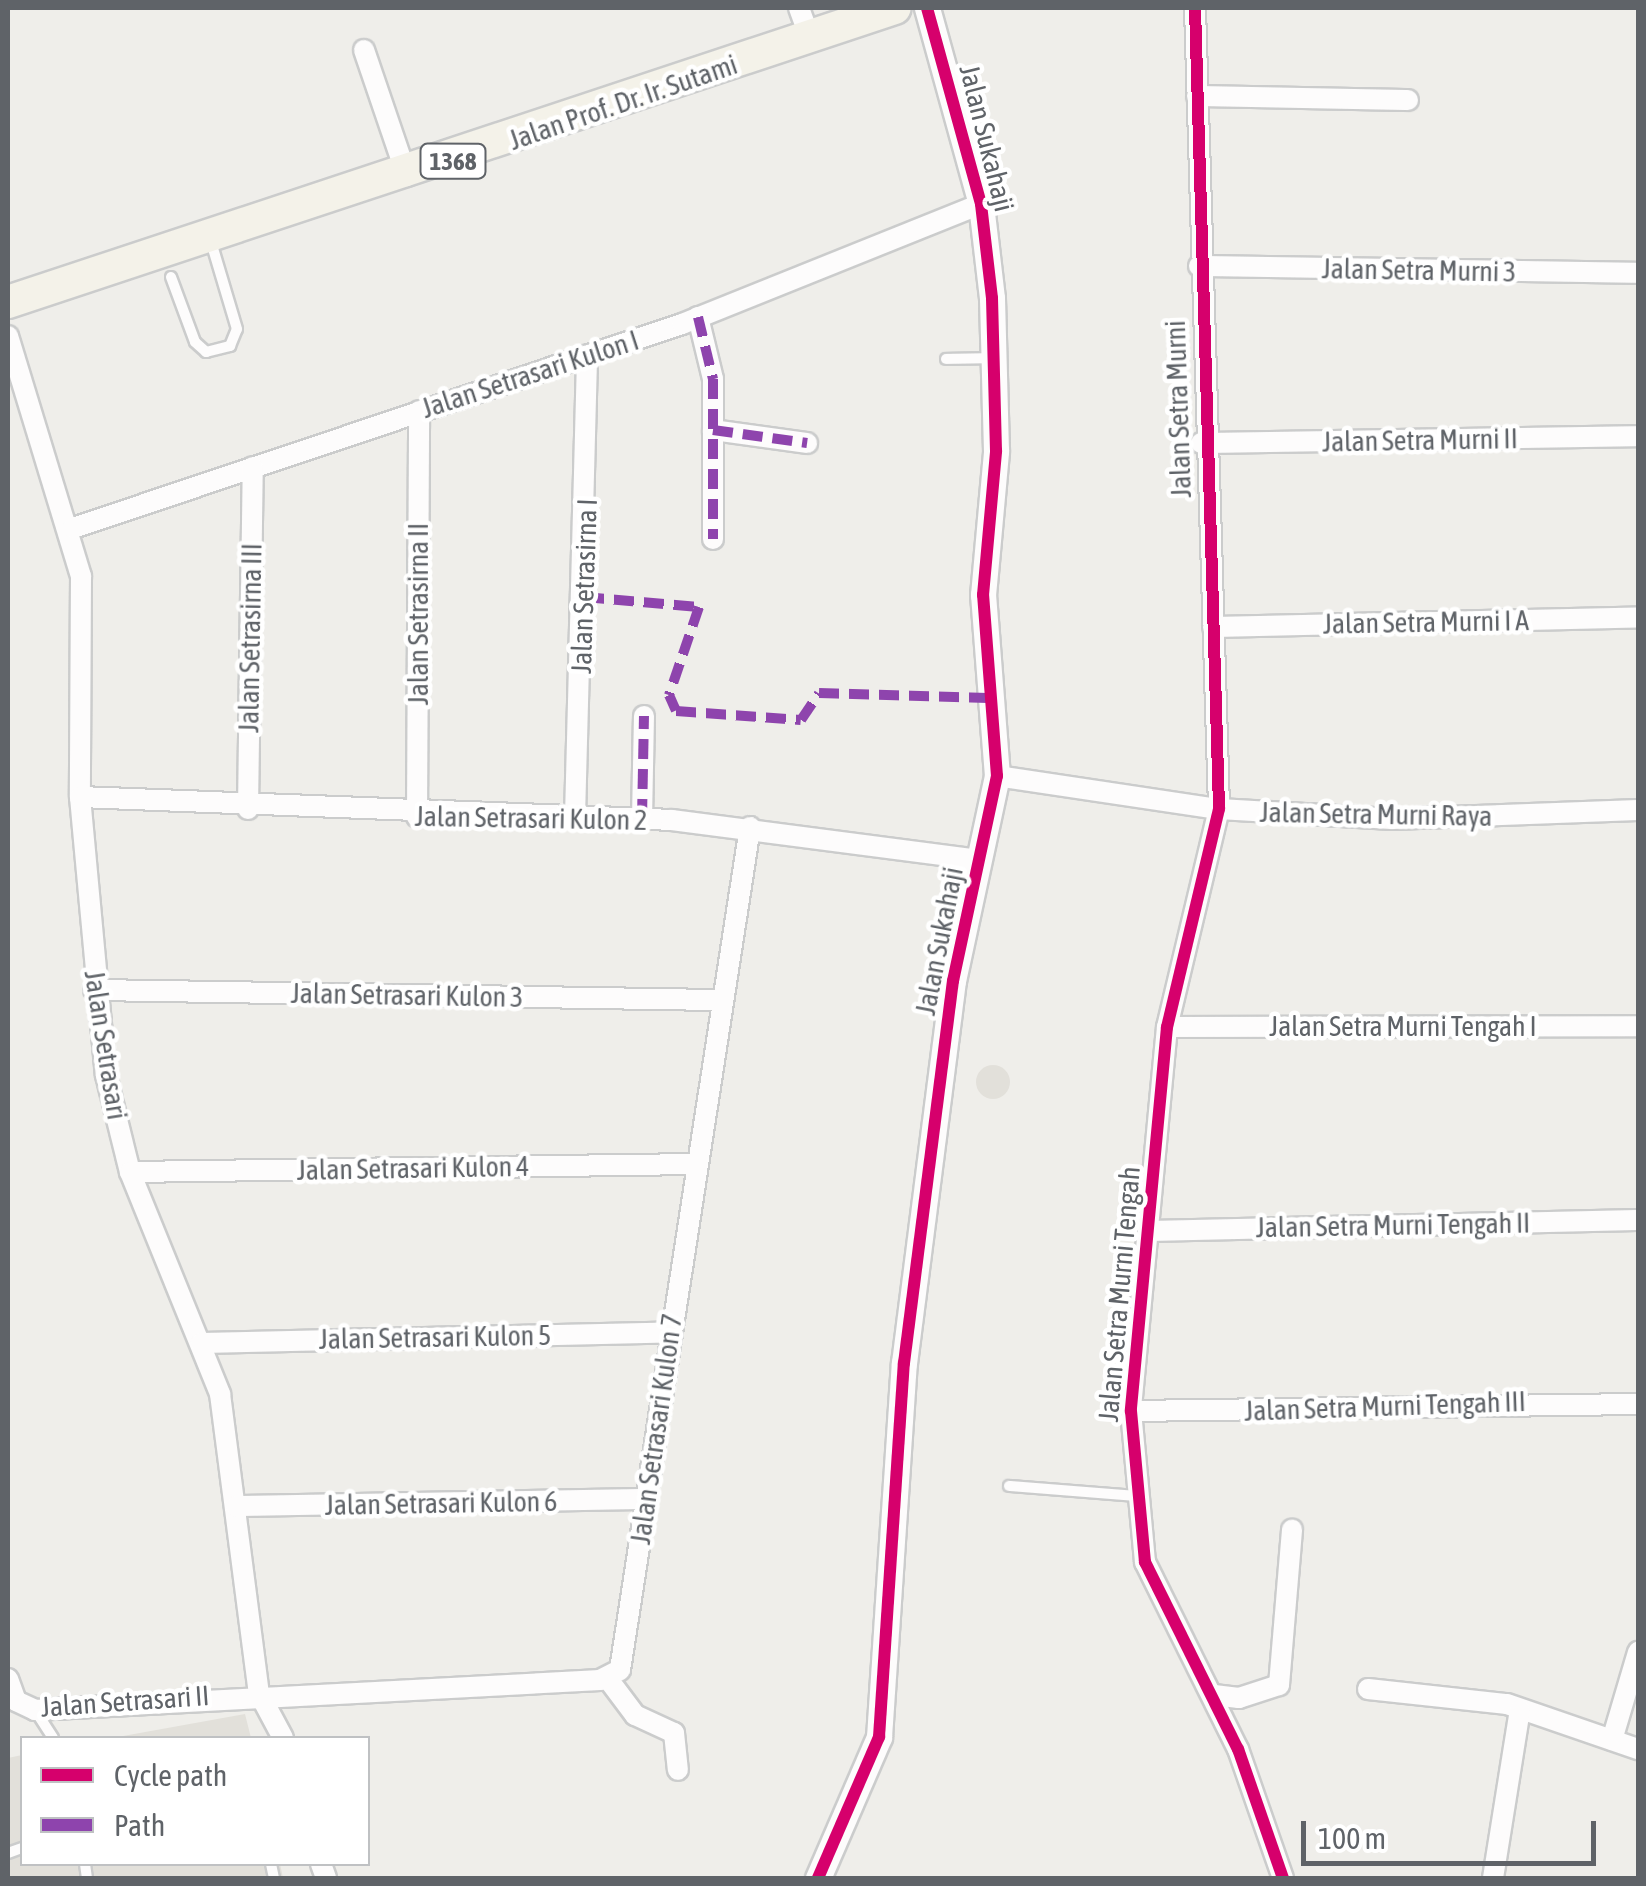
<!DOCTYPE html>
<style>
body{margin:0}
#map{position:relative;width:1646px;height:1886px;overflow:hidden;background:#efeeea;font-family:"Asap Condensed",sans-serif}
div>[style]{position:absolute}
.education>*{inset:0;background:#e2e0da}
.round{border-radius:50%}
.roads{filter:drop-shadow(2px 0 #cbcccc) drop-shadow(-2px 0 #cbcccc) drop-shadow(0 2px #cbcccc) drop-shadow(0 -2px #cbcccc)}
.service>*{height:10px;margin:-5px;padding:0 5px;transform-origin:5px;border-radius:5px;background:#fdfcfc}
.minor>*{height:20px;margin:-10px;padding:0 10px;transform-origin:10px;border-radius:10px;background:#fdfcfc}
.tertiary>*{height:25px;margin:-12.5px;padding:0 12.5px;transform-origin:12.5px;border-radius:12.5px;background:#fdfcfc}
.primary>*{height:32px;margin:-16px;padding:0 16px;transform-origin:16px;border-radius:16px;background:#f4f2e9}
.quiet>*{height:10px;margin-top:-5px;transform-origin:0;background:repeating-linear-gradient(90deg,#8e44ad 0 20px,transparent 0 30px)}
.cycleway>*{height:12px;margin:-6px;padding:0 6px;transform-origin:6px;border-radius:6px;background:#d6006c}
span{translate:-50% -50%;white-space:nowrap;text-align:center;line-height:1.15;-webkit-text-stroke:9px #fff;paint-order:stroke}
.shield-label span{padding:2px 8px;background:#fff;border:2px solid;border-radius:8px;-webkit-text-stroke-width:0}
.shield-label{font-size:25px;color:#5f6368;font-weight:700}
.street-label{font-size:28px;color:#5f6368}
.frame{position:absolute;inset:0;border:10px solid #5f6368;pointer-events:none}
.legend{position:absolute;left:20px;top:1736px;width:350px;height:130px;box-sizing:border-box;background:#fff;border:2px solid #bfc1c3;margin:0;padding:12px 18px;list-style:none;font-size:30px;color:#5f6368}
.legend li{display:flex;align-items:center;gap:20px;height:50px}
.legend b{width:50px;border:2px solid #bfc1c3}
.scale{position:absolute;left:1301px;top:1821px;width:295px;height:45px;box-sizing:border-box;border:5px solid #5f6368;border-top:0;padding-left:12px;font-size:30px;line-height:35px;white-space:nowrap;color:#5f6368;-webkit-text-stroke:8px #fff;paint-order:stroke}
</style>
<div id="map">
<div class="education">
<i class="round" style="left:976px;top:1065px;width:34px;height:34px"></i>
<i style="clip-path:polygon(245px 1714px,251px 1738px,112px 1738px)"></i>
<i style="clip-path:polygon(22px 1755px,22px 1864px,280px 1864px,283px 1878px,8px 1878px,8px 1758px)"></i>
</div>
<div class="roads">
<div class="service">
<i style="left:171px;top:277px;width:69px;rotate:69.7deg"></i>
<i style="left:195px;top:342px;width:15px;rotate:42deg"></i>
<i style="left:206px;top:352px;width:25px;rotate:-14deg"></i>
<i style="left:230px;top:346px;width:18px;rotate:-68deg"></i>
<i style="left:237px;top:329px;width:91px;rotate:-106.6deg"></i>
<i style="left:946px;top:359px;width:48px;rotate:-1.2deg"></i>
<i style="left:1009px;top:1486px;width:126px;rotate:4.5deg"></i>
<i style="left:35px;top:1710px;width:33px;rotate:57deg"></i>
<i style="left:8px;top:1853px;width:15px;rotate:-20deg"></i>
<i style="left:85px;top:1864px;width:14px;rotate:82deg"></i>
<i style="left:271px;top:1864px;width:14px;rotate:78deg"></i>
</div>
<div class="minor">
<i style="left:799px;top:8px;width:32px;rotate:70deg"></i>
<i style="left:1195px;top:8px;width:801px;rotate:88.28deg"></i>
<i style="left:1219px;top:809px;width:224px;rotate:103.4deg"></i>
<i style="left:1167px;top:1027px;width:386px;rotate:95.4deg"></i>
<i style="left:1131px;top:1411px;width:152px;rotate:84.7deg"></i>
<i style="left:1145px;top:1562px;width:209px;rotate:63.6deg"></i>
<i style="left:1238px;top:1749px;width:137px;rotate:70.8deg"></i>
<i style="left:364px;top:50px;width:133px;rotate:71.2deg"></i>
<i style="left:1197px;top:96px;width:211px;rotate:1.1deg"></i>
<i style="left:1199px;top:266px;width:439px;rotate:0.9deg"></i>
<i style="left:698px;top:317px;width:64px;rotate:76.4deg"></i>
<i style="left:713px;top:379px;width:160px;rotate:90deg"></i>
<i style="left:8px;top:336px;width:251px;rotate:73.1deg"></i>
<i style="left:81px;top:576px;width:221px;rotate:90.3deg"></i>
<i style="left:80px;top:797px;width:279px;rotate:84.7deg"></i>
<i style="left:106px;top:1075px;width:100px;rotate:76.1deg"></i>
<i style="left:130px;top:1172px;width:240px;rotate:67.9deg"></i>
<i style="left:220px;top:1394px;width:302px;rotate:82.6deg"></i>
<i style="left:259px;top:1693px;width:51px;rotate:61.9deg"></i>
<i style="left:713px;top:430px;width:95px;rotate:7.9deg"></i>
<i style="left:1201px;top:443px;width:437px;rotate:-0.9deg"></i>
<i style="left:73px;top:528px;width:642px;rotate:-18.52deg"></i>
<i style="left:682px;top:324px;width:322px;rotate:-21.9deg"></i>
<i style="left:1213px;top:627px;width:425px;rotate:-1.3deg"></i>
<i style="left:997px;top:776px;width:224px;rotate:8.5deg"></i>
<i style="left:1219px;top:809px;width:173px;rotate:3.3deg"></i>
<i style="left:1392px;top:819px;width:246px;rotate:-2.1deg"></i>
<i style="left:80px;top:797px;width:592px;rotate:2.22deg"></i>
<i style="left:672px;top:820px;width:311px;rotate:7.4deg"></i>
<i style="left:248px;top:809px;width:342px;rotate:-89.2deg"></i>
<i style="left:417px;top:817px;width:406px;rotate:-89.7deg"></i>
<i style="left:575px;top:817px;width:462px;rotate:-88.5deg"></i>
<i style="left:642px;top:819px;width:103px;rotate:-88.9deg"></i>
<i style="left:94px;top:990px;width:626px;rotate:0.92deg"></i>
<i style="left:1167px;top:1027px;width:471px;rotate:-0.1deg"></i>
<i style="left:130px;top:1172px;width:565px;rotate:-0.81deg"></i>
<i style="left:1148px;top:1231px;width:490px;rotate:-1.3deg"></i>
<i style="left:201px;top:1343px;width:468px;rotate:-1.3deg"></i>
<i style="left:1131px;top:1411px;width:507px;rotate:-0.79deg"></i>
<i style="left:236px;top:1506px;width:409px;rotate:-1deg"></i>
<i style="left:8px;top:1679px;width:23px;rotate:70deg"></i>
<i style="left:16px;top:1701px;width:21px;rotate:25deg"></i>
<i style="left:35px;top:1710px;width:566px;rotate:-3.04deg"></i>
<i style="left:600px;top:1680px;width:22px;rotate:-27deg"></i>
<i style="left:620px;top:1670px;width:853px;rotate:-81.23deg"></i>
<i style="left:608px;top:1679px;width:45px;rotate:53.1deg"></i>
<i style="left:635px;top:1715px;width:43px;rotate:24.8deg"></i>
<i style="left:674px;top:1733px;width:37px;rotate:84deg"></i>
<i style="left:1368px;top:1689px;width:140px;rotate:6.2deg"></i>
<i style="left:1507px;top:1704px;width:139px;rotate:19deg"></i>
<i style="left:1214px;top:1695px;width:25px;rotate:7deg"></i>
<i style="left:1239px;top:1698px;width:42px;rotate:-18deg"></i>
<i style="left:1279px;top:1685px;width:156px;rotate:-85.2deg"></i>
<i style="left:1612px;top:1740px;width:92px;rotate:-73.5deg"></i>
<i style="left:321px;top:1864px;width:15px;rotate:70deg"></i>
<i style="left:1493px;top:1878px;width:170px;rotate:-80.9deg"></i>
</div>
<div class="tertiary">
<i style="left:818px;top:1878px;width:154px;rotate:-66.6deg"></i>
<i style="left:879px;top:1737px;width:375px;rotate:-86.2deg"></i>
<i style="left:904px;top:1363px;width:385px;rotate:-82.7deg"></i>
<i style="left:953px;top:981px;width:210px;rotate:-77.9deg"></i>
<i style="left:997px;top:776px;width:182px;rotate:-94.4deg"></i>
<i style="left:983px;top:595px;width:145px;rotate:-84.8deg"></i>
<i style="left:996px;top:451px;width:153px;rotate:-91.5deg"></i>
<i style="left:992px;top:298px;width:95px;rotate:-96.7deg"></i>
<i style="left:981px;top:204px;width:203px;rotate:-105.4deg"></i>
</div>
<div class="primary">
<i style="left:8px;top:302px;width:934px;rotate:-18.34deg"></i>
</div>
</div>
<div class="quiet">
<i style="left:698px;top:317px;width:64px;rotate:76.4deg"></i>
<i style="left:713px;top:379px;width:160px;rotate:90deg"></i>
<i style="left:713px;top:430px;width:95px;rotate:7.9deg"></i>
<i style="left:584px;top:597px;width:115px;rotate:5deg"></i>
<i style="left:699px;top:607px;width:93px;rotate:108.8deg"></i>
<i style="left:669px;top:695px;width:17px;rotate:66deg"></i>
<i style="left:676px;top:711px;width:125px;rotate:4.1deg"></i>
<i style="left:801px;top:720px;width:32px;rotate:-56deg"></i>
<i style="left:819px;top:693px;width:169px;rotate:1.7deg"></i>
<i style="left:642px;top:819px;width:103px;rotate:-88.9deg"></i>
</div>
<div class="cycleway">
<i style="left:1195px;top:8px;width:801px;rotate:88.28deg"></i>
<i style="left:1219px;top:809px;width:224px;rotate:103.4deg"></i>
<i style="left:1167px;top:1027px;width:386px;rotate:95.4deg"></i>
<i style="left:1131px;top:1411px;width:152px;rotate:84.7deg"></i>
<i style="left:1145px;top:1562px;width:209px;rotate:63.6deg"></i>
<i style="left:1238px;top:1749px;width:137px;rotate:70.8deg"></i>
<i style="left:818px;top:1878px;width:154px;rotate:-66.6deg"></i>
<i style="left:879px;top:1737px;width:375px;rotate:-86.2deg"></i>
<i style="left:904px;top:1363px;width:385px;rotate:-82.7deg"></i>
<i style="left:953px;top:981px;width:210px;rotate:-77.9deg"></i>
<i style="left:997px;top:776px;width:182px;rotate:-94.4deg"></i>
<i style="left:983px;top:595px;width:145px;rotate:-84.8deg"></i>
<i style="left:996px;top:451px;width:153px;rotate:-91.5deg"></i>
<i style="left:992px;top:298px;width:95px;rotate:-96.7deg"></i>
<i style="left:981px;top:204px;width:203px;rotate:-105.4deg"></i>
</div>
<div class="shield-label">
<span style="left:453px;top:161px">1368</span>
</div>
<div class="street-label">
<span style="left:623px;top:102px;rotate:-19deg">Jalan Prof. Dr. Ir. Sutami</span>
<span style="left:987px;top:138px;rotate:76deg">Jalan Sukahaji</span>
<span style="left:1419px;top:270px;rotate:1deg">Jalan Setra Murni 3</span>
<span style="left:530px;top:374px;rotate:-18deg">Jalan Setrasari Kulon I</span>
<span style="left:1178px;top:409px;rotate:-92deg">Jalan Setra Murni</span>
<span style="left:1420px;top:440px;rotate:-1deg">Jalan Setra Murni II</span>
<span style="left:584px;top:586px;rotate:-88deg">Jalan Setrasirna I</span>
<span style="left:418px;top:614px;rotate:-90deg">Jalan Setrasirna II</span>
<span style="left:1426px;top:622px;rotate:-1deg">Jalan Setra Murni I A</span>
<span style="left:250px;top:638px;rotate:-89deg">Jalan Setrasirna III</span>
<span style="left:1376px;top:814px;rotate:1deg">Jalan Setra Murni Raya</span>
<span style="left:531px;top:818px;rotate:1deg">Jalan Setrasari Kulon 2</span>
<span style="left:939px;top:941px;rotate:-79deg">Jalan Sukahaji</span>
<span style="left:407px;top:995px;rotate:1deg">Jalan Setrasari Kulon 3</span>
<span style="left:1403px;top:1026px">Jalan Setra Murni Tengah I</span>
<span style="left:106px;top:1045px;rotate:81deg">Jalan Setrasari</span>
<span style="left:413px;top:1168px;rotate:-1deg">Jalan Setrasari Kulon 4</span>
<span style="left:1393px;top:1225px;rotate:-1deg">Jalan Setra Murni Tengah II</span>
<span style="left:1119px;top:1294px;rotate:-85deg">Jalan Setra Murni Tengah</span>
<span style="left:435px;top:1337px;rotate:-1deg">Jalan Setrasari Kulon 5</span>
<span style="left:1385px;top:1406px;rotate:-2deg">Jalan Setra Murni Tengah III</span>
<span style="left:656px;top:1429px;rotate:-82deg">Jalan Setrasari Kulon 7</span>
<span style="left:441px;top:1503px;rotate:-1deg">Jalan Setrasari Kulon 6</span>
<span style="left:125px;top:1701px;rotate:-4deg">Jalan Setrasari II</span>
</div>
<div class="frame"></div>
<ul class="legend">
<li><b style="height:12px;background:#d6006c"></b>Cycle path</li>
<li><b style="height:12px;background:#8e44ad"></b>Path</li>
</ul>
<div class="scale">100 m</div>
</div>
